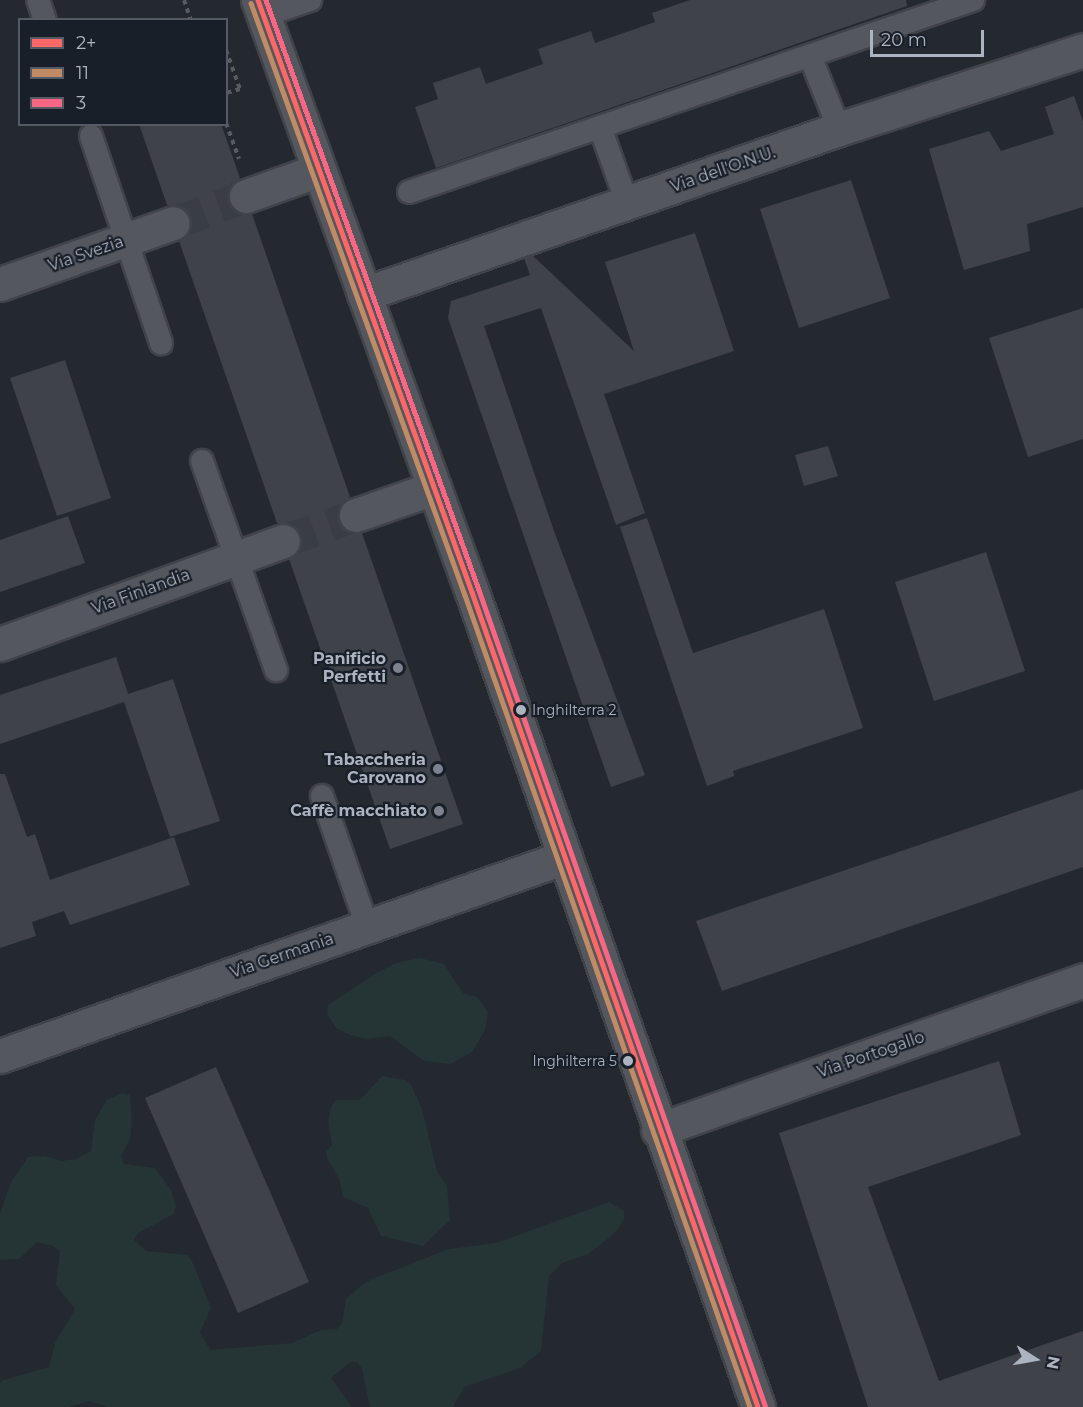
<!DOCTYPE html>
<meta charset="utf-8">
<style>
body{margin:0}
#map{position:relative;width:1083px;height:1407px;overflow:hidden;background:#24292f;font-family:Montserrat,sans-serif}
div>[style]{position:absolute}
.green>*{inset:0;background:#253435}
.building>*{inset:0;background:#3f4349}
.street-tunnel>*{height:33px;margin-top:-16.5px;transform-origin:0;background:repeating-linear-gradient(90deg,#393e45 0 33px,transparent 0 49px)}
.path>*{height:4px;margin-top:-2px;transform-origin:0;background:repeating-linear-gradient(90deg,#585c61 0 4.5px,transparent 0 9px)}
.roads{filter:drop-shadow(2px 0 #404348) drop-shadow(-2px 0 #404348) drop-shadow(0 2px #404348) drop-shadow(0 -2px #404348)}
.lane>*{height:22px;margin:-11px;padding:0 11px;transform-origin:11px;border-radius:11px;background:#54575d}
.street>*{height:33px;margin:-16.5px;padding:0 16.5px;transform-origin:16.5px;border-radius:16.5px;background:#54575d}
.bus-1>*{height:4.5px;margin:-2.25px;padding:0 2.25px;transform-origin:2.25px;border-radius:2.25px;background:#f66}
.bus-2>*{height:4.5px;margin:-2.25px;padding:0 2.25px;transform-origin:2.25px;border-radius:2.25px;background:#c18c65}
.bus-3>*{height:4.5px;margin:-2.25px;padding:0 2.25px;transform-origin:2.25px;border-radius:2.25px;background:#fa6682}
.dots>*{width:16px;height:16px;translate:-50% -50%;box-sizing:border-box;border:3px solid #191f28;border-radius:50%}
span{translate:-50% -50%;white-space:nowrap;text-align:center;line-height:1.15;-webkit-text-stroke:4.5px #191f28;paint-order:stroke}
.bus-label{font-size:14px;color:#adb4c1}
.left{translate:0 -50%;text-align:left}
.right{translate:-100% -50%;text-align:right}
.street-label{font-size:16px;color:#adb4c1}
.poi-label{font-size:16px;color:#adb4c1;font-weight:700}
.legend{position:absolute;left:18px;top:18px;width:210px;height:108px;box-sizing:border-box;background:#191f28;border:2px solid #545b65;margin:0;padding:8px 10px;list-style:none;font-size:18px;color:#adb4c1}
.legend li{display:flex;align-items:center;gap:12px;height:30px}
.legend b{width:30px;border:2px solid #545b65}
.north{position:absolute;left:1005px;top:1329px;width:60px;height:60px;-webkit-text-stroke:4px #191f28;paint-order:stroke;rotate:101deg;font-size:16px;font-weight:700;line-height:24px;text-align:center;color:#adb4c1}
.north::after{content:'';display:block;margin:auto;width:21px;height:27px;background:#adb4c1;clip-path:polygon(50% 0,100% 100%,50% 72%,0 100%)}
.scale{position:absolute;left:870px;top:30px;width:114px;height:27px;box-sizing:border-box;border:3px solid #adb4c1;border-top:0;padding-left:8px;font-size:18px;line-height:21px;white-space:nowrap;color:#adb4c1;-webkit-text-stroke:4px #191f28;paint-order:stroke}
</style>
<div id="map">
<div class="green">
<i style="clip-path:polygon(420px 958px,444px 964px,463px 993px,477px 997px,488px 1012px,485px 1030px,472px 1052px,450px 1064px,424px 1061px,390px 1036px,366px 1039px,350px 1035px,336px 1028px,327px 1013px,328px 1005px,375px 974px,396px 963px)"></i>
<i style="clip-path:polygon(382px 1076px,405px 1080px,411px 1085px,422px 1109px,437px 1171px,447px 1186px,450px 1220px,423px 1246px,381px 1236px,368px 1208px,343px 1197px,340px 1181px,327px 1158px,326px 1151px,332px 1145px,328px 1122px,331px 1107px,336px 1100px,360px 1100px)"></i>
<i style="clip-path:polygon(122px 1093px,130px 1095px,132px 1121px,130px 1139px,121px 1156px,124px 1164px,155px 1168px,171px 1190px,176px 1206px,174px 1214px,138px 1233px,134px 1240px,146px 1251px,187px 1255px,192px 1261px,211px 1308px,200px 1332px,210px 1350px,292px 1343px,321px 1330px,337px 1329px,342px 1323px,346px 1299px,358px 1288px,372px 1279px,449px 1249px,496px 1243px,609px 1202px,624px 1211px,624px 1219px,615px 1233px,588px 1254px,562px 1263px,549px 1276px,541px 1351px,520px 1368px,464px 1387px,453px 1407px,370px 1407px,362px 1369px,357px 1362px,350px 1362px,331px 1378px,352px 1407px,108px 1407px,89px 1401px,69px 1407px,0 1407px,0 1383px,3px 1380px,49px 1367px,55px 1343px,75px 1309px,56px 1285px,60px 1251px,53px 1246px,37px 1242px,19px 1259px,0 1260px,0 1214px,11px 1182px,28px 1157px,45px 1156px,61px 1161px,76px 1159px,91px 1151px,95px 1120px,107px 1100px)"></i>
</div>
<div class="building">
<i style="clip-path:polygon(690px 0,906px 0,907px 6px,436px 168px,415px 107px,438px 99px,433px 83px,480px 67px,486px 84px,543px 64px,538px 49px,591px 31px,595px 43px,655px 22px,652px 13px)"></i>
<i style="clip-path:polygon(1074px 96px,1083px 122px,1083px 207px,1027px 224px,1030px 251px,964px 270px,929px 149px,989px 131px,1001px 151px,1054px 134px,1045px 107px)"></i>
<i style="clip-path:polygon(139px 124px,221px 124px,240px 178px,231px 184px,228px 202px,234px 211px,252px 214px,350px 497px,342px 503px,338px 521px,344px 530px,362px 533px,463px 824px,390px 849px,289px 559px,298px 553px,301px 535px,295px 526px,277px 523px,179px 241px,188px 235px,191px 217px,185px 208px,167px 205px)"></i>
<i style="clip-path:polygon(851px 180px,890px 298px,799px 328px,760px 209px)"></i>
<i style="clip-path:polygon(695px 233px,734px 351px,604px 394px,645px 513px,616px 525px,541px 308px,484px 326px,554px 531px,645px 775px,611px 787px,448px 318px,451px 301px,530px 275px,524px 258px,532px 255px,634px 351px,605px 262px)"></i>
<i style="clip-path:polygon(1083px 308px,1083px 439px,1028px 457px,989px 338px)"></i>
<i style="clip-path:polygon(65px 360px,111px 498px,57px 516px,10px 378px)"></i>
<i style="clip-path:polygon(828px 446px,838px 476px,804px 486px,795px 455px)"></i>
<i style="clip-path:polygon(68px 516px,85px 563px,0 592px,0 540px)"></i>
<i style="clip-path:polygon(647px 518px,693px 653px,824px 609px,863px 728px,733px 771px,734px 776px,707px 786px,620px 527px)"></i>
<i style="clip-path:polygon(986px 552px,1025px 671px,934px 701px,895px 582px)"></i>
<i style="clip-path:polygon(116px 657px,128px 694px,173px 679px,220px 821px,170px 837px,124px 702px,0 744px,0 695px)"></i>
<i style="clip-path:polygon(0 774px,5px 774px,27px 837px,35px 834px,50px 880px,174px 837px,190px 885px,70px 925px,64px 911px,32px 922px,36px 936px,0 948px)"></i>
<i style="clip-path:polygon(1083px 789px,1083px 867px,722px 991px,696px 921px)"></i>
<i style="clip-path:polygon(999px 1061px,1021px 1135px,868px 1187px,939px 1381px,1083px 1331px,1083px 1407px,868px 1407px,779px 1133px)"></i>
<i style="clip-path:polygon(216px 1067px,309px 1282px,238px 1313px,145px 1098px)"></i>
</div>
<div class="street-tunnel">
<i style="left:173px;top:223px;width:78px;rotate:-20.3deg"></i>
<i style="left:283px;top:541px;width:77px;rotate:-19.6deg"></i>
</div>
<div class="path">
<i style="left:184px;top:0;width:21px;rotate:71deg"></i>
<i style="left:226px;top:50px;width:41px;rotate:70.3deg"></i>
<i style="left:240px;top:89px;width:15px;rotate:164deg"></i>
<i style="left:226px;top:123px;width:38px;rotate:70deg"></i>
</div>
<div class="roads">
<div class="lane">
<i style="left:38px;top:0;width:21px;rotate:71deg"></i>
<i style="left:263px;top:16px;width:50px;rotate:-18.8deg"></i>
<i style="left:810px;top:56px;width:79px;rotate:68.3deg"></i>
<i style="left:600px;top:127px;width:81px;rotate:70.4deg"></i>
<i style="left:91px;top:136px;width:219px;rotate:71.3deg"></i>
<i style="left:409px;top:192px;width:596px;rotate:-18.8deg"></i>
<i style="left:202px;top:461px;width:222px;rotate:70.5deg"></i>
<i style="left:322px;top:796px;width:138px;rotate:70.9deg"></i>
</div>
<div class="street">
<i style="left:258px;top:0;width:629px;rotate:70.13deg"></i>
<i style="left:472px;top:592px;width:864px;rotate:70.66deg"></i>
<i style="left:246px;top:196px;width:77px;rotate:-19.6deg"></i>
<i style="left:0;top:284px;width:183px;rotate:-19.4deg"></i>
<i style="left:364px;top:294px;width:503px;rotate:-19.16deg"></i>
<i style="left:839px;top:129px;width:256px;rotate:-17.9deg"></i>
<i style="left:356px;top:515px;width:83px;rotate:-19.1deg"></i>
<i style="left:0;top:644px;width:301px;rotate:-20deg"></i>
<i style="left:0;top:1056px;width:599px;rotate:-19.4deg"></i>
<i style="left:658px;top:1130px;width:451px;rotate:-19.4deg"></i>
</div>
</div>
<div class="bus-1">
<i style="left:258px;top:0;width:629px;rotate:70.13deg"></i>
<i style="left:472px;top:592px;width:864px;rotate:70.66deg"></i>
</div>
<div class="bus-2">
<i style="left:251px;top:3px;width:629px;rotate:70.13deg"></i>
<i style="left:465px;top:595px;width:861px;rotate:70.66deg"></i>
</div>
<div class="bus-3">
<i style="left:266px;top:0;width:627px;rotate:70.15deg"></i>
<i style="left:479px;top:590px;width:864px;rotate:70.66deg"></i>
</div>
<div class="dots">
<i style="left:398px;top:668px;background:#7d838e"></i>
<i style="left:521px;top:710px;background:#adb4c1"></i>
<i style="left:438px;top:769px;background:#7d838e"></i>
<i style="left:439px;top:811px;background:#7d838e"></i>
<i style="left:628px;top:1061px;background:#adb4c1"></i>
</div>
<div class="bus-label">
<span class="left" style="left:532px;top:710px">Inghilterra 2</span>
<span class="right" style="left:617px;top:1061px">Inghilterra 5</span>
</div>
<div class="street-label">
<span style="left:723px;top:170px;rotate:-19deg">Via dell'O.N.U.</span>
<span style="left:86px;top:254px;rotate:-19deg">Via Svezia</span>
<span style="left:141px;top:592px;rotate:-20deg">Via Finlandia</span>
<span style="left:282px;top:956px;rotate:-19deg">Via Germania</span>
<span style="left:871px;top:1055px;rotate:-19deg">Via Portogallo</span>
</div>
<div class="poi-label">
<span class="right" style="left:386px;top:668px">Panificio<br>Perfetti</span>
<span class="right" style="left:426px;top:769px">Tabaccheria<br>Carovano</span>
<span class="right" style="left:427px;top:811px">Caffè macchiato</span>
</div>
<ul class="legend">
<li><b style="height:8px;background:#f66"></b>2+</li>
<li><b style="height:8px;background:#c18c65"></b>11</li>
<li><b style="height:8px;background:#fa6682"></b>3</li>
</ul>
<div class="north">N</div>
<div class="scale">20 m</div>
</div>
